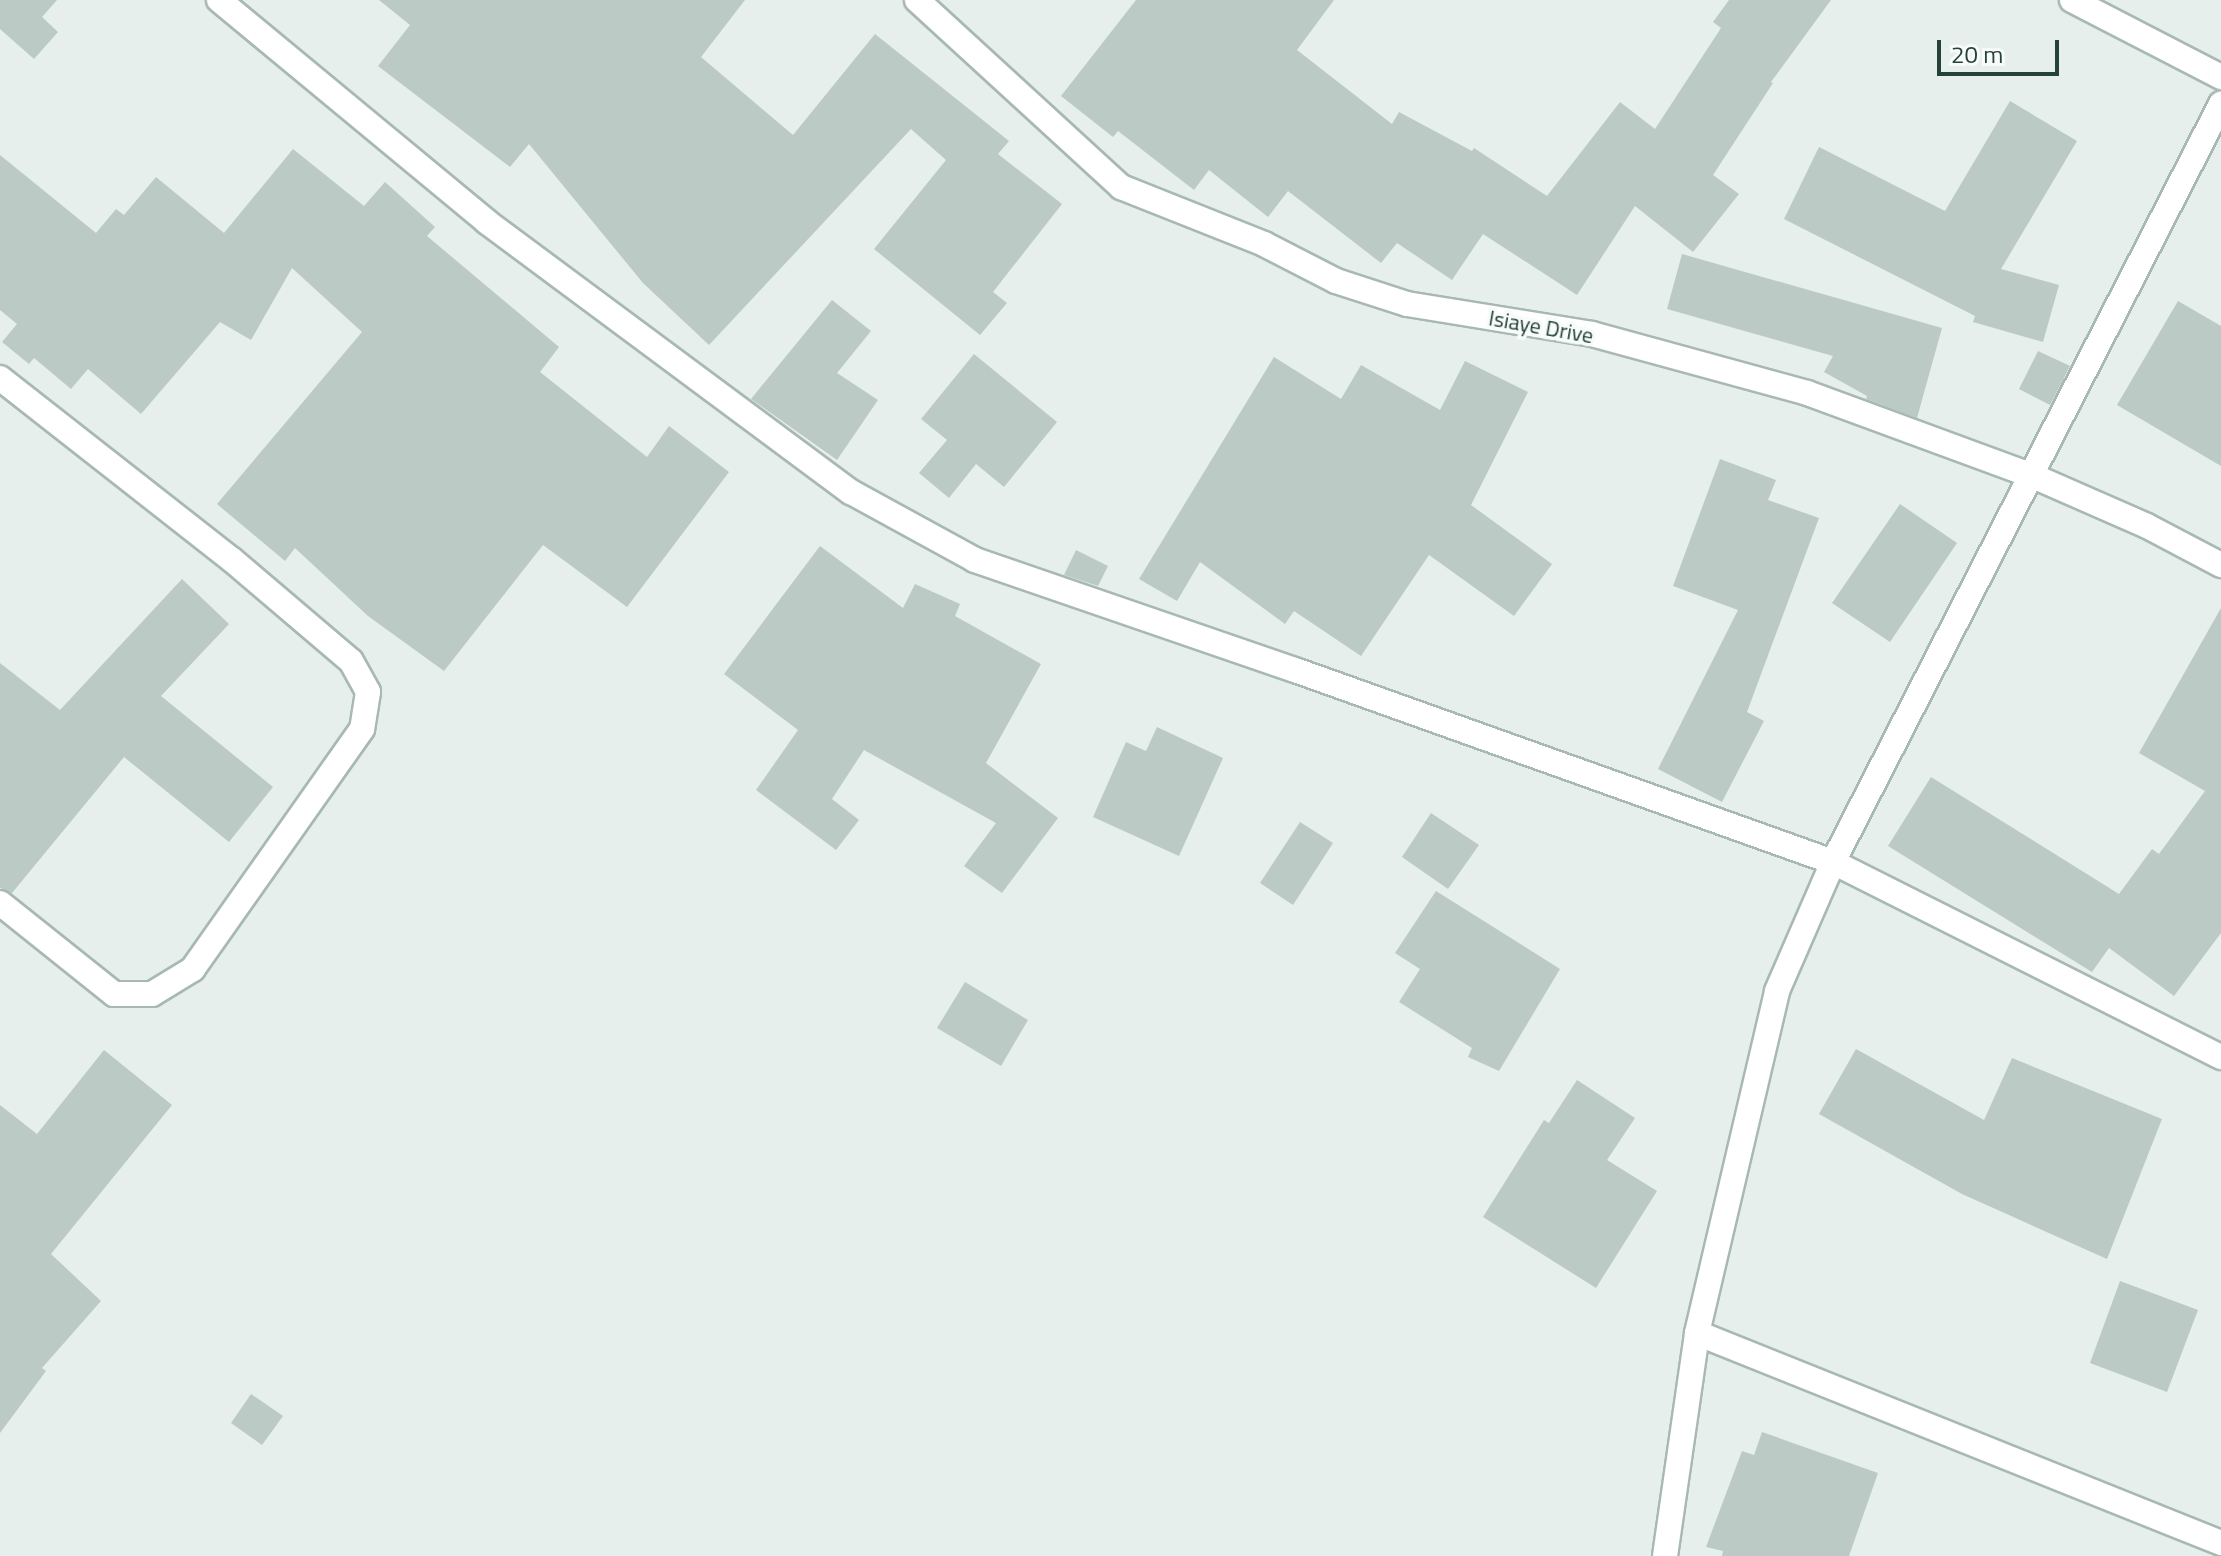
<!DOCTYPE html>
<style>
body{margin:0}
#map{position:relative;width:2221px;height:1556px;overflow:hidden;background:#e6efeb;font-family:"Titillium Web",sans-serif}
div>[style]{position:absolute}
.building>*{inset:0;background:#bbcac4}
.roads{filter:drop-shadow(2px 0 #a8b8b2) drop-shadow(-2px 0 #a8b8b2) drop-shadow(0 2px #a8b8b2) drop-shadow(0 -2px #a8b8b2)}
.street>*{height:24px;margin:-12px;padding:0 12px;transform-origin:12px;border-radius:12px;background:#fff}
span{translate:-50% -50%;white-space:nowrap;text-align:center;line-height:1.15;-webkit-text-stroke:7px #f7fbf9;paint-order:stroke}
.street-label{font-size:22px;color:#24423a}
.scale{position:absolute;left:1937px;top:40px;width:122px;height:36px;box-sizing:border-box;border:4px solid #24423a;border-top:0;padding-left:10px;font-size:24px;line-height:28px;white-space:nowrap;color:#24423a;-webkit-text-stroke:6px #f7fbf9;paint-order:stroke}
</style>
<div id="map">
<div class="building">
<i style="clip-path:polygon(0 0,57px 0,42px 17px,58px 32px,34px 59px,0 29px)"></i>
<i style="clip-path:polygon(379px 0,745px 0,701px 57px,793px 135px,875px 34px,1009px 141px,998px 154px,1062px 204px,993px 292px,1007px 303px,980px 335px,874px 249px,946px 160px,911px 129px,709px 345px,643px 283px,529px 144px,510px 167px,378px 66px,410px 25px)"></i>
<i style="clip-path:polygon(1136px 0,1334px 0,1297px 50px,1392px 124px,1399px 112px,1472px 151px,1474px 148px,1547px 196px,1620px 102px,1655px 129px,1721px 28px,1713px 22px,1729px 0,1831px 0,1771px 82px,1773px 83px,1713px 175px,1739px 194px,1693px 252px,1635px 206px,1577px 295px,1483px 234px,1452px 280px,1397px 243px,1381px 263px,1288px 191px,1268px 217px,1209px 170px,1194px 190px,1118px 131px,1113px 137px,1061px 96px)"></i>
<i style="clip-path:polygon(2010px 101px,2077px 141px,2001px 269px,2059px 285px,2043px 342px,1973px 322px,1975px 316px,1784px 219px,1819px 147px,1945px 211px)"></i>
<i style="clip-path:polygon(293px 149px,364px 206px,385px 182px,435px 227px,427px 236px,559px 347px,540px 372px,647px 457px,669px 426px,729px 472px,627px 607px,543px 545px,444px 671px,368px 616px,295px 548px,285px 561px,217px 504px,362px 332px,292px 268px,251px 340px,220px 322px,141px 414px,88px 369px,71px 389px,34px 358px,29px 364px,2px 342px,17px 324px,0 310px,0 155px,96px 233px,116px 209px,124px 215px,156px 177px,224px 233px)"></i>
<i style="clip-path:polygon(1682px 254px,1942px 328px,1917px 418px,1866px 399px,1867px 396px,1824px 372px,1833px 356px,1667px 309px)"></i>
<i style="clip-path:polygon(832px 300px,871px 331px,837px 373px,878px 400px,837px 460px,751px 399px)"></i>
<i style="clip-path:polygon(2178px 301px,2221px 326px,2221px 466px,2117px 405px)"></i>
<i style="clip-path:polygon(2038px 351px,2070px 366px,2050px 405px,2019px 389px)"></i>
<i style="clip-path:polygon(974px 354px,1057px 422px,1004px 487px,976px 464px,949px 498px,919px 473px,947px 440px,921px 419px)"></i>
<i style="clip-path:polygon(1274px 357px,1341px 399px,1361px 365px,1440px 410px,1465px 361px,1528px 392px,1471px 505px,1552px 564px,1514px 616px,1429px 555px,1361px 656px,1294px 611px,1285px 624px,1200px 562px,1177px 601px,1139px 579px)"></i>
<i style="clip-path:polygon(1720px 459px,1776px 480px,1768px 500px,1819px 518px,1747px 712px,1764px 721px,1722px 802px,1658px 769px,1738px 610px,1673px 586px)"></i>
<i style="clip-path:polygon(1900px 504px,1957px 543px,1890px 642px,1832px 603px)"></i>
<i style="clip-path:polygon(820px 546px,903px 608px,915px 584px,960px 604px,955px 616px,1041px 664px,986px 763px,1058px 818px,1002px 893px,964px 866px,996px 823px,864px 750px,832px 799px,859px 820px,836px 850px,756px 790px,798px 730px,724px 674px)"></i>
<i style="clip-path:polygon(1076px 550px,1108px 566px,1098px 586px,1064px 575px)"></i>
<i style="clip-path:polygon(182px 579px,229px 624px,161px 696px,273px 787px,229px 842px,124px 757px,12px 893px,0 888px,0 663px,60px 710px)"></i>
<i style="clip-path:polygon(2221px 608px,2221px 933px,2174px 996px,2109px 948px,2092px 972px,1888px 846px,1931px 777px,2119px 894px,2152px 849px,2159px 854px,2205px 791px,2139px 753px)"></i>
<i style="clip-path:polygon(1157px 727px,1223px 758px,1179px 856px,1093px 817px,1126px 742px,1146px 751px)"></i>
<i style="clip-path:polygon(1431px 813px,1479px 845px,1448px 889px,1402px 857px)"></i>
<i style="clip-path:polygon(1300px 822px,1333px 843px,1293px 905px,1260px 883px)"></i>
<i style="clip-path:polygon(1436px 891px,1560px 969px,1499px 1071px,1468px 1057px,1472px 1048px,1399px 1002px,1420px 969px,1395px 953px)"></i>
<i style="clip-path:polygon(965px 982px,1028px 1020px,1001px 1066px,937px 1028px)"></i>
<i style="clip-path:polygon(1856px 1049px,1984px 1120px,2012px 1058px,2162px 1119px,2107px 1259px,1962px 1194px,1819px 1114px)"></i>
<i style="clip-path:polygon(104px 1050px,172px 1105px,51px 1254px,101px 1301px,42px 1368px,46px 1371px,0 1433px,0 1105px,37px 1134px)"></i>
<i style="clip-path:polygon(1577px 1080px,1635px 1118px,1607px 1160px,1657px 1191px,1596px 1288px,1483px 1217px,1544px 1120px,1549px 1123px)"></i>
<i style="clip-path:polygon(2120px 1281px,2198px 1310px,2167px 1392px,2090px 1363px)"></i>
<i style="clip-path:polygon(251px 1394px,283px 1416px,262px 1445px,231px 1423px)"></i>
<i style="clip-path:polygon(1762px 1432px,1878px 1473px,1849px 1556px,1722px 1556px,1723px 1551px,1706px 1547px,1742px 1451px,1754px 1455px)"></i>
</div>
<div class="roads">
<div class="street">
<i style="left:219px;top:0;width:348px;rotate:39.6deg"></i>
<i style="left:487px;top:222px;width:453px;rotate:36.6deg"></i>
<i style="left:851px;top:492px;width:141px;rotate:28.7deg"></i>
<i style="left:975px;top:560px;width:338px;rotate:19deg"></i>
<i style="left:1295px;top:670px;width:571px;rotate:19.64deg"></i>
<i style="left:1833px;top:862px;width:434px;rotate:26.7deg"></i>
<i style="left:917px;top:0;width:277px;rotate:42.5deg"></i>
<i style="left:1121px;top:187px;width:154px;rotate:21.7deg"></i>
<i style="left:1264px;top:244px;width:81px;rotate:27.2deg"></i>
<i style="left:1336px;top:281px;width:75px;rotate:17.9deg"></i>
<i style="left:1407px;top:304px;width:187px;rotate:9.2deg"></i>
<i style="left:1592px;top:334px;width:223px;rotate:15.3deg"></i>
<i style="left:1807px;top:393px;width:241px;rotate:20.2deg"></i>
<i style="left:2033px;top:476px;width:124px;rotate:23.7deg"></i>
<i style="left:2147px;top:526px;width:84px;rotate:27.8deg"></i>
<i style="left:2072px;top:0;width:168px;rotate:27.3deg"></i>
<i style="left:0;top:378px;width:293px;rotate:38.1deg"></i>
<i style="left:231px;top:559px;width:157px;rotate:40.4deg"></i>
<i style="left:351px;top:661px;width:35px;rotate:61deg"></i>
<i style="left:368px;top:692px;width:37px;rotate:99deg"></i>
<i style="left:362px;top:729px;width:294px;rotate:125.2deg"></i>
<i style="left:193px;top:969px;width:48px;rotate:148.6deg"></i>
<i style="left:152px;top:994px;width:38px;rotate:180deg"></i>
<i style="left:114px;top:994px;width:146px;rotate:-141.4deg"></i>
<i style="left:1697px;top:1333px;width:565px;rotate:21.84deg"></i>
<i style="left:1665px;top:1556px;width:225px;rotate:-81.8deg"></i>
<i style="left:1697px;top:1333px;width:351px;rotate:-76.8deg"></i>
<i style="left:1777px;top:991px;width:141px;rotate:-66.5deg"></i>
<i style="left:1833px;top:862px;width:852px;rotate:-62.89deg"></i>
</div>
</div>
<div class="street-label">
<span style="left:1541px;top:327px;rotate:10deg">Isiaye Drive</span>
</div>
<div class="scale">20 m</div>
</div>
